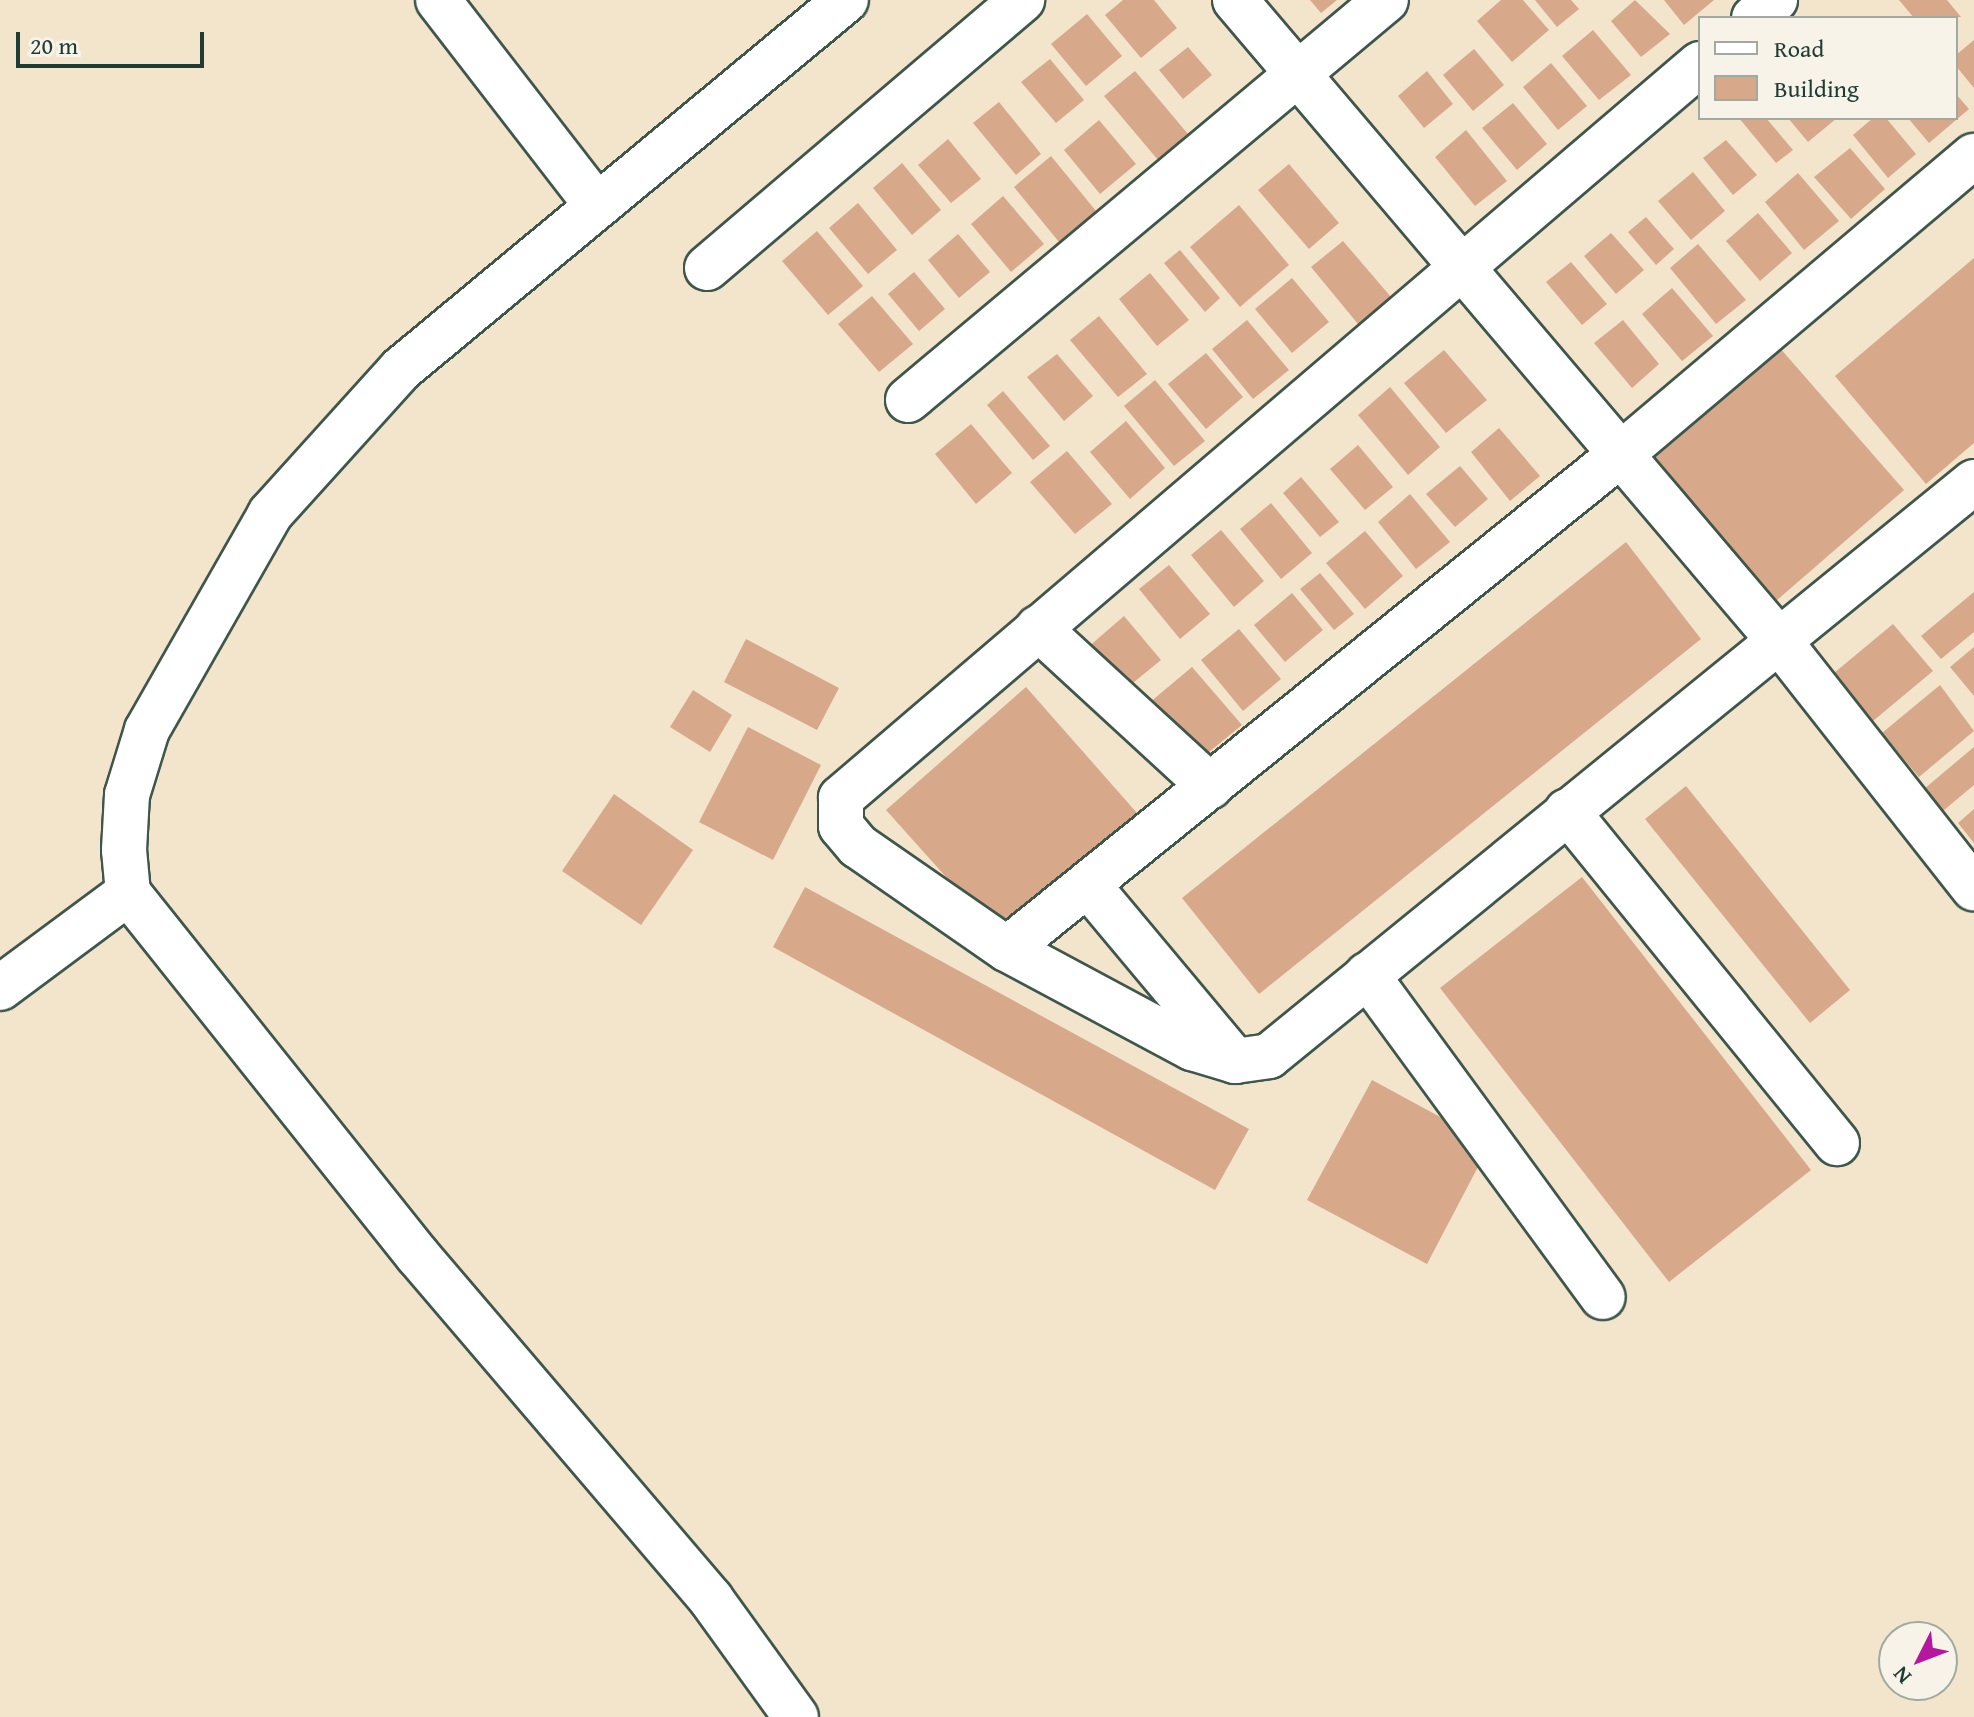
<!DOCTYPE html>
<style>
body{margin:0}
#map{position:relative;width:1974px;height:1717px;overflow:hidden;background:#f2e5cc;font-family:"Gentium Book Plus",serif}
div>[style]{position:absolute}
.building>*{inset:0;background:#d7a98a}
.roads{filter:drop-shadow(2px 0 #3f564b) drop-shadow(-2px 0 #3f564b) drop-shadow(0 2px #3f564b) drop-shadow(0 -2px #3f564b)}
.street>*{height:44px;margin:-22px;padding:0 22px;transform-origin:22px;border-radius:22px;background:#fff}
span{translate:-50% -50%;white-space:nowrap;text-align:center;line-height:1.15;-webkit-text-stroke:8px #f7f3e8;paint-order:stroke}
.legend{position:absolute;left:1698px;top:16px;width:260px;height:104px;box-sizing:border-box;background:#f7f3e8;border:2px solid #a1aaa0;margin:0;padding:10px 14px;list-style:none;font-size:24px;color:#1f3d34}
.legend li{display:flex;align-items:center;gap:16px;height:40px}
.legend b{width:40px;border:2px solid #a1aaa0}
.north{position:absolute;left:1878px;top:1621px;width:80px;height:80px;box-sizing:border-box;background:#f7f3e8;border:2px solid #a1aaa0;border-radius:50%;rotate:228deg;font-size:22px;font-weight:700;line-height:32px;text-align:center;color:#1f3d34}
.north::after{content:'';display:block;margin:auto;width:28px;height:36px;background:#b5179e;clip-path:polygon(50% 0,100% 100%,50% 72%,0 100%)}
.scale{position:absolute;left:16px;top:32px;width:188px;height:36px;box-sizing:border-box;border:4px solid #1f3d34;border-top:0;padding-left:10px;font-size:24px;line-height:28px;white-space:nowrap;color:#1f3d34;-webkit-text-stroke:6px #f7f3e8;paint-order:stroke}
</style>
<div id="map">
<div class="building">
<i style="clip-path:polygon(1123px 0,1154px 0,1177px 28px,1141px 58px,1105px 15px)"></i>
<i style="clip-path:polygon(1310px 0,1337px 0,1321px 13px)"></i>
<i style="clip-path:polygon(1501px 0,1523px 0,1549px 30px,1512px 62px,1477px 21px)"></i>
<i style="clip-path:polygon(1535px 0,1571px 0,1579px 9px,1557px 27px)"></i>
<i style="clip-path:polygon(1635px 0,1670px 34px,1641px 57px,1611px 21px)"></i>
<i style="clip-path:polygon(1664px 0,1714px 0,1684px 25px)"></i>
<i style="clip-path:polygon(1899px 0,1947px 0,1961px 17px,1914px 18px)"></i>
<i style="clip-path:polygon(1087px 14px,1122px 56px,1086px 86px,1051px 44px)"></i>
<i style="clip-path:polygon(1593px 30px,1631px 75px,1599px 100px,1562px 56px)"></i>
<i style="clip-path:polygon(1974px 40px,1974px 88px,1956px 66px,1956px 55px)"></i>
<i style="clip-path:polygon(1188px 47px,1212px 75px,1183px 99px,1159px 70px)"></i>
<i style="clip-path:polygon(1474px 49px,1504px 85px,1473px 111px,1443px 75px)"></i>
<i style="clip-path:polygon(1050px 59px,1084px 100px,1056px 123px,1021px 82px)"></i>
<i style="clip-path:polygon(1551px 63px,1587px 106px,1558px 130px,1523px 87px)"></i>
<i style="clip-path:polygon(1135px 71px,1188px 134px,1158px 160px,1104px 96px)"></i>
<i style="clip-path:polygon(1427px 71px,1453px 104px,1424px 128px,1398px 96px)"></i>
<i style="clip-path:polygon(1956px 94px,1969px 109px,1929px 143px,1908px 118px,1956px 118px)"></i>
<i style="clip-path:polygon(999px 102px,1041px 154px,1016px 175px,973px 123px)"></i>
<i style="clip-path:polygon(1513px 103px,1547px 144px,1517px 170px,1482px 128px)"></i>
<i style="clip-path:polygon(1739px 118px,1766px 118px,1793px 150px,1776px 163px)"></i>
<i style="clip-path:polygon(1788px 118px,1837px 118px,1808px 142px)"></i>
<i style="clip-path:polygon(1873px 118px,1886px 118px,1916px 154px,1888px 178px,1853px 135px)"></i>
<i style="clip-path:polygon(1099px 120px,1136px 164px,1100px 194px,1064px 150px)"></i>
<i style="clip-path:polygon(1466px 130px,1507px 181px,1475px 206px,1435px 157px)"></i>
<i style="clip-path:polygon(948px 139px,981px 179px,951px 203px,918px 165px)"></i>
<i style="clip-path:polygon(1726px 140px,1757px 175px,1733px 195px,1703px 158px)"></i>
<i style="clip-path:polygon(1850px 148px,1885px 189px,1851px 219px,1814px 177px)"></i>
<i style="clip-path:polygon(1051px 156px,1096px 211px,1059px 242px,1014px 187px)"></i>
<i style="clip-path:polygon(902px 163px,941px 210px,912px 235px,873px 188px)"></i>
<i style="clip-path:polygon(1289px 164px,1339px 223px,1309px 249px,1258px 190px)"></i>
<i style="clip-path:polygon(1693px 172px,1725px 211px,1691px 240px,1658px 201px)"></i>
<i style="clip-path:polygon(1798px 173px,1839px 221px,1804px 250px,1765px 202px)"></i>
<i style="clip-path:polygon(1003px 196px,1044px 244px,1011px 272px,971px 224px)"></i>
<i style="clip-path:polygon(858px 203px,897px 250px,868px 274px,829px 228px)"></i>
<i style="clip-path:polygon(1239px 205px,1289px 265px,1240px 307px,1190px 247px)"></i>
<i style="clip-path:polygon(1758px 213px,1792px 253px,1760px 281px,1726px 241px)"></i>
<i style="clip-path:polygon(1646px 217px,1674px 249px,1656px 265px,1628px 232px)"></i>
<i style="clip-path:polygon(817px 231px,863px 286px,828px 315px,782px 261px)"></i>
<i style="clip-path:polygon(1611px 233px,1644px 270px,1616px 294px,1584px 256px)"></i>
<i style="clip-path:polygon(958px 234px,990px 272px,959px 298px,928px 260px)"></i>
<i style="clip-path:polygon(1343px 241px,1391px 297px,1358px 324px,1311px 267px)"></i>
<i style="clip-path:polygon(1698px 244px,1746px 300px,1716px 324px,1670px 268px)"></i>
<i style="clip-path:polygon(1180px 250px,1220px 298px,1205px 312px,1164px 263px)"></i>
<i style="clip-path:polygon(1974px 258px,1974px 443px,1926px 484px,1835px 376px)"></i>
<i style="clip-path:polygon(1571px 262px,1607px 304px,1582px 325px,1546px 282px)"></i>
<i style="clip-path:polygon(914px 272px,945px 309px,919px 331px,888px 294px)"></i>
<i style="clip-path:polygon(1150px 273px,1189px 320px,1157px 346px,1119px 299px)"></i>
<i style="clip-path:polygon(1292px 278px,1329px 322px,1292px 353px,1255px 309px)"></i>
<i style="clip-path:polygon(1672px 288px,1713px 336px,1682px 361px,1642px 314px)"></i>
<i style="clip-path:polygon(872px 296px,913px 344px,879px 372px,838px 324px)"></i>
<i style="clip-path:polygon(1099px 316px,1147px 374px,1118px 397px,1070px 340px)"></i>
<i style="clip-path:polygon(1247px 320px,1289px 370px,1253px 399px,1212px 349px)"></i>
<i style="clip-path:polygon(1623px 320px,1659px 364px,1632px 388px,1594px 343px)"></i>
<i style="clip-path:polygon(1779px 347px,1904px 490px,1769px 607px,1644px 464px)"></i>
<i style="clip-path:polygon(1444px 350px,1487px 400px,1446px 433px,1404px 383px)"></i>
<i style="clip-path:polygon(1206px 353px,1243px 397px,1206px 429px,1168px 384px)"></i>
<i style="clip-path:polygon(1057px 354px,1093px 396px,1064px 421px,1027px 377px)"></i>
<i style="clip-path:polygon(1155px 380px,1205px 441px,1174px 466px,1124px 406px)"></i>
<i style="clip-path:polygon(1390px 387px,1440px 447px,1408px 475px,1358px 415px)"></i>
<i style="clip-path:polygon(1003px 391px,1050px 446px,1033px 460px,987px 405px)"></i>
<i style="clip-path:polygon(1126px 421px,1165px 468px,1130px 499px,1090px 452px)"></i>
<i style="clip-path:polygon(971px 424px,1012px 473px,976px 504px,935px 454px)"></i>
<i style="clip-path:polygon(1499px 428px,1540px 476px,1510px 501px,1471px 452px)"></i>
<i style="clip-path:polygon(1358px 445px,1393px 487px,1365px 510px,1330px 469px)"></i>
<i style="clip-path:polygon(1067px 451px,1112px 504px,1075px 534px,1030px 482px)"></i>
<i style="clip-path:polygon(1460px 466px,1488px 499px,1455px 527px,1426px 494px)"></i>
<i style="clip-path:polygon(1301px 477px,1339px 522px,1320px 537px,1283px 493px)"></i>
<i style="clip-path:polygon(1410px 494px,1450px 542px,1416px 569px,1378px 522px)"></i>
<i style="clip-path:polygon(1271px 503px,1312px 553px,1281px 579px,1240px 529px)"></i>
<i style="clip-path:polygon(1221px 530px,1264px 581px,1234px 607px,1191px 555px)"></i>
<i style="clip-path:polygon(1365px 531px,1403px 576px,1365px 609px,1326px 563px)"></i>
<i style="clip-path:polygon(1626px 542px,1701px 639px,1259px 994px,1182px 898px)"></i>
<i style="clip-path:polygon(1169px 565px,1210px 614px,1180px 639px,1139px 589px)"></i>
<i style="clip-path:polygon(1320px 573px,1354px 614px,1334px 630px,1300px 589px)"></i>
<i style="clip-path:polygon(1974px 592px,1974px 632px,1941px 659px,1921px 636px)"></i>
<i style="clip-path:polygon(1292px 593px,1323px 630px,1285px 662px,1254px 625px)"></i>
<i style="clip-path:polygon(1124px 616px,1161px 660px,1123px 691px,1087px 648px)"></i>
<i style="clip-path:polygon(1893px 624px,1933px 671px,1867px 726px,1828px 678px)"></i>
<i style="clip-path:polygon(1239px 629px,1281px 679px,1243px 711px,1201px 660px)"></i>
<i style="clip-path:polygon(746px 639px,839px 688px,817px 730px,724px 682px)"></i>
<i style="clip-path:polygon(1974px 647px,1974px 696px,1950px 667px)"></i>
<i style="clip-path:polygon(1192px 667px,1242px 725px,1192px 766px,1143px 708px)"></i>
<i style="clip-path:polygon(1940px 685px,1974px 731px,1919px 777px,1882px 733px)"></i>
<i style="clip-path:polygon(1026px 687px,1137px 813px,998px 935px,886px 810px)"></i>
<i style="clip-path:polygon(693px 690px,732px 715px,710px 752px,670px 727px)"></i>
<i style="clip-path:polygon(748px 727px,821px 765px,773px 860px,699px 822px)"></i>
<i style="clip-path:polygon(1974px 747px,1974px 785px,1937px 816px,1918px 794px)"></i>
<i style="clip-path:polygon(1686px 786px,1850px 990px,1810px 1023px,1645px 819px)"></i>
<i style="clip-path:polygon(614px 794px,693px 850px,641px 925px,562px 871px)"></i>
<i style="clip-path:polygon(1974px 809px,1974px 843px,1958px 823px)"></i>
<i style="clip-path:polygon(1582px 877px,1811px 1170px,1669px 1282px,1440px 988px)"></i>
<i style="clip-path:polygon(805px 887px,1249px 1129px,1215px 1190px,773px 947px)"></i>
<i style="clip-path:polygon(1372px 1080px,1490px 1144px,1427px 1264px,1307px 1200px)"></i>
</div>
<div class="roads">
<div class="street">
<i style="left:438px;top:0;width:257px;rotate:52.3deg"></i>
<i style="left:1235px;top:0;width:836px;rotate:49.66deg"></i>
<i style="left:1776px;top:637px;width:320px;rotate:51.8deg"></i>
<i style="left:1754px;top:18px;width:28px;rotate:-41deg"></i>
<i style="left:1700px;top:64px;width:1130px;rotate:139.49deg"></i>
<i style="left:841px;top:798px;width:28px;rotate:90deg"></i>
<i style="left:841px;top:826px;width:26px;rotate:50deg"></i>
<i style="left:858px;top:846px;width:181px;rotate:34.7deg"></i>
<i style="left:1007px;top:949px;width:210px;rotate:28.2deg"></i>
<i style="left:1192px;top:1048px;width:45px;rotate:16.8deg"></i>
<i style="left:1235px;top:1061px;width:34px;rotate:-8deg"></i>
<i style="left:1269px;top:1056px;width:909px;rotate:-39.15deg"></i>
<i style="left:707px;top:268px;width:414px;rotate:-40.4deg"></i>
<i style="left:908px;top:400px;width:623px;rotate:-39.92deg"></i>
<i style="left:1038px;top:628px;width:234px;rotate:42.6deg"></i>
<i style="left:1567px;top:811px;width:428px;rotate:50.9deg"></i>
<i style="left:1088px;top:885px;width:229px;rotate:50.1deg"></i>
<i style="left:1007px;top:949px;width:789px;rotate:-38.88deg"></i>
<i style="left:1621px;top:454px;width:462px;rotate:-40.2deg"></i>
<i style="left:1367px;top:975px;width:399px;rotate:53.8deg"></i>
<i style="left:0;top:988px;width:159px;rotate:-36.6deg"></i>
<i style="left:796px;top:1717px;width:145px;rotate:-125.8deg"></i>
<i style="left:711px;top:1599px;width:451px;rotate:-130.5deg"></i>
<i style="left:418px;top:1256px;width:465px;rotate:-128.6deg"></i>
<i style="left:128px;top:893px;width:43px;rotate:-95.3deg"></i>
<i style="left:124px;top:850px;width:55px;rotate:-86.9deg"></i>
<i style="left:127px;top:795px;width:68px;rotate:-72.9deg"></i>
<i style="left:147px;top:730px;width:249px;rotate:-60.3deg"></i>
<i style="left:270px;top:514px;width:195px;rotate:-47.9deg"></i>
<i style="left:401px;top:369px;width:578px;rotate:-39.67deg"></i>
</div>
</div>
<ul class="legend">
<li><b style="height:10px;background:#fff"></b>Road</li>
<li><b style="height:22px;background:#d7a98a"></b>Building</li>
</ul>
<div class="north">N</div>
<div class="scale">20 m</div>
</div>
